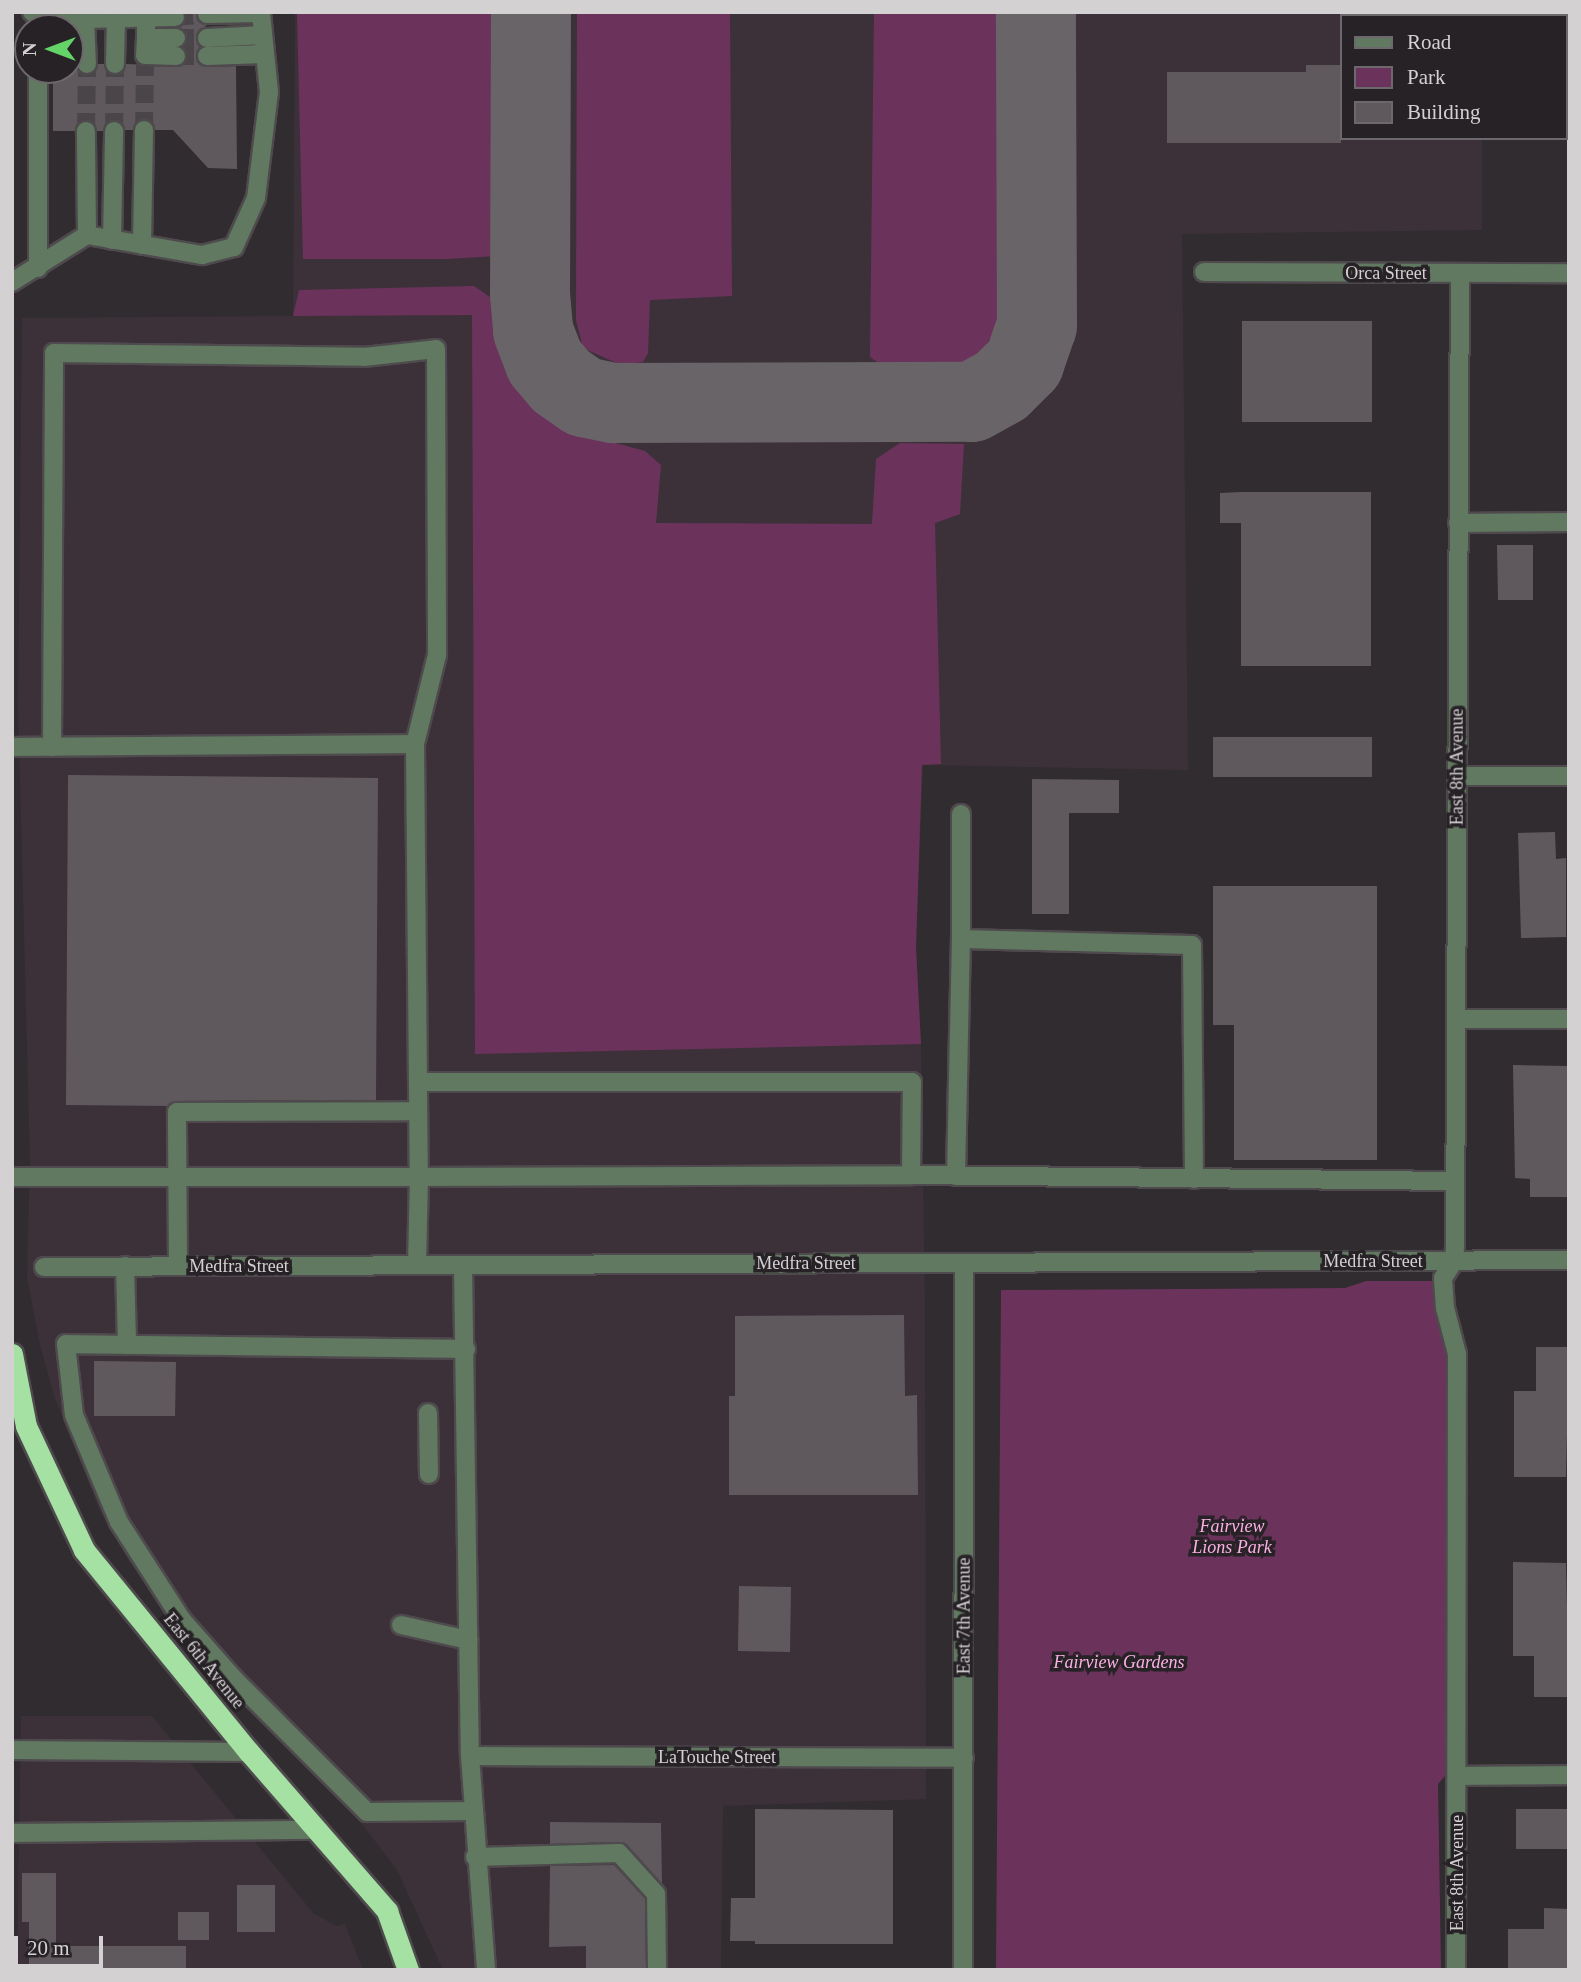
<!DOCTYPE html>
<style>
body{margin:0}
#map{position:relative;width:1581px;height:1982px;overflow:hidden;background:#312c2f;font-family:Georgia,serif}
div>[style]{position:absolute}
.built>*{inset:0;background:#3c3139}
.green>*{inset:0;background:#6b335c}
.taxiway>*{height:80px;margin:-40px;padding:0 40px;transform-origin:40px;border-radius:40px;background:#696467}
.building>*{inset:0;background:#5f595d}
.minor-tunnel>*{height:18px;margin-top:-9px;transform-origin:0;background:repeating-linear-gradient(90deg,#494548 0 18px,transparent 0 27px)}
.roads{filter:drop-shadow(2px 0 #4e4a4d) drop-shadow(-2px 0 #4e4a4d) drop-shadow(0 2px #4e4a4d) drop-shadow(0 -2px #4e4a4d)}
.minor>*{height:18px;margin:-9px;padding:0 9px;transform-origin:9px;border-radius:9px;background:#617960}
.highway>*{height:21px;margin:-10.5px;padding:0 10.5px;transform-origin:10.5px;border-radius:10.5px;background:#a4e1a3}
span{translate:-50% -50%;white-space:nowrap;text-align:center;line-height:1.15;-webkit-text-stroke:7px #272226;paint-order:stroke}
.street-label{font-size:18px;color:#d4d1d3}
.park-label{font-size:18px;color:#fab0e3;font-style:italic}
.frame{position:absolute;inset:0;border:14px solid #d4d1d3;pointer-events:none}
.legend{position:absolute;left:1340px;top:14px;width:228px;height:126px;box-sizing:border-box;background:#272226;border:2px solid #6c686b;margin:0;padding:9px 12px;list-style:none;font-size:21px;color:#d4d1d3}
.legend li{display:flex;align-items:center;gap:14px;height:35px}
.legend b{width:35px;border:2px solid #6c686b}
.north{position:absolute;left:14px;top:14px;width:70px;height:70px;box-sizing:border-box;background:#272226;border:2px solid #6c686b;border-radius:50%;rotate:270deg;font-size:19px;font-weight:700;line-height:28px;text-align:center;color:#d4d1d3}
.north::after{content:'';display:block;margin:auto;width:24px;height:32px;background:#64d468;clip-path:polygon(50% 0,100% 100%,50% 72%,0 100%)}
.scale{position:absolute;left:14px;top:1936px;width:89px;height:32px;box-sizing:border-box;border:4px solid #d4d1d3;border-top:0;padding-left:9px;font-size:21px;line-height:24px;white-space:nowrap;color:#d4d1d3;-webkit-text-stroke:5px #272226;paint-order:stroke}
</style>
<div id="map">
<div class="built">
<i style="clip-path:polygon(295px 12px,1483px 12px,1483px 16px,1341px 16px,1341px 138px,1482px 138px,1482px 230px,1182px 234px,1188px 770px,923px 765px,916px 947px,921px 1044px,925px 1303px,926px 1799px,723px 1806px,721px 1970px,443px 1970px,397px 1870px,356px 1816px,284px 1735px,224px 1691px,158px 1594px,130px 1563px,99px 1509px,54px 1396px,40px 1345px,27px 1277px,30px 1163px,18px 704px,22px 318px,293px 316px)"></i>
<i style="clip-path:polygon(21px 1716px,152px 1716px,314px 1914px,337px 1926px,345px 1924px,363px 1970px,17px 1970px)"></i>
</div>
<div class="green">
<i style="clip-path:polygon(297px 12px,495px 12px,497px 256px,447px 259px,303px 259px)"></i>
<i style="clip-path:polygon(577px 12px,730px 12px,732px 296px,650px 300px,648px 353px,643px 362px,621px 365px,583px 348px,576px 320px)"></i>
<i style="clip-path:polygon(874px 12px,1001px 12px,1005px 305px,1000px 322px,984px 349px,963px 363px,887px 369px,870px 357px)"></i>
<i style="clip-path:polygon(474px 286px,500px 304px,506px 353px,517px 382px,546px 412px,579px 433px,645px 451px,661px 465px,656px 523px,872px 524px,876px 459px,900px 443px,964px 444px,960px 514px,935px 523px,941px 764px,922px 765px,916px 947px,921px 1044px,475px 1054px,472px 315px,293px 316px,299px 290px)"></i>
<i style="clip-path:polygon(1366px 1281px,1446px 1281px,1460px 1759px,1438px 1784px,1441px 1970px,996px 1970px,1001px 1290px,1345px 1288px)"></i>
</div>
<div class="taxiway">
<i style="left:531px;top:12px;width:282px;rotate:90.2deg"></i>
<i style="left:530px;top:294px;width:37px;rotate:85deg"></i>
<i style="left:533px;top:331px;width:33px;rotate:69deg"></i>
<i style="left:545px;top:362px;width:25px;rotate:50deg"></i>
<i style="left:561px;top:381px;width:28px;rotate:35deg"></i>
<i style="left:584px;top:397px;width:30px;rotate:12deg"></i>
<i style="left:613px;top:403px;width:359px;rotate:-0.2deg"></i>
<i style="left:972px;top:402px;width:33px;rotate:-29deg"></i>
<i style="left:1001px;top:386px;width:33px;rotate:-45deg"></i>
<i style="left:1024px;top:363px;width:39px;rotate:-71deg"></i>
<i style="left:1037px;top:326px;width:314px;rotate:-90.2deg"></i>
</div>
<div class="building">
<i style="clip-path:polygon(185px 12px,196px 12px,198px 20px,207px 25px,197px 33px,200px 47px,196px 56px,198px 63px,207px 67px,236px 66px,237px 169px,208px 168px,173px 130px,155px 130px,154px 124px,145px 119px,138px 120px,133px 130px,125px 130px,120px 122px,114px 120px,105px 125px,103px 131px,97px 131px,95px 125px,87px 120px,80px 122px,75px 131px,53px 131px,53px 70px,70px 70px,70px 65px,76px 65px,81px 74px,88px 75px,94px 73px,98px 64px,104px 64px,109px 73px,115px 75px,124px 70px,126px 64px,181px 66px,187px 57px,183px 47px,187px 39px,186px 33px,179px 27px,185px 22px)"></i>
<i style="clip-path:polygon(1306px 65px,1341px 65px,1341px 143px,1167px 143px,1167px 72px,1306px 72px)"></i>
<i style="clip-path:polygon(1242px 321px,1372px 321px,1372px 422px,1242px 422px)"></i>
<i style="clip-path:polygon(1241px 492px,1371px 492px,1371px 666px,1241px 666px,1241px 523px,1220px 523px,1220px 493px)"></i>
<i style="clip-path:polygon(1497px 545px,1533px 545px,1533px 600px,1498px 600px)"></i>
<i style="clip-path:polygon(1213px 737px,1372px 737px,1372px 777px,1213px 777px)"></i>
<i style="clip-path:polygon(68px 775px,378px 778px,376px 1100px,177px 1101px,167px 1106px,66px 1105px)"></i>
<i style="clip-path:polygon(1032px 779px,1119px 780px,1119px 813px,1069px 813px,1069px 914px,1032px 914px)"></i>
<i style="clip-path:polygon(1555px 832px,1556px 859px,1566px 858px,1566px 937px,1521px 938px,1518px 833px)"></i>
<i style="clip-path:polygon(1213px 886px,1377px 886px,1377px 1160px,1234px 1160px,1234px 1025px,1213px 1025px)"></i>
<i style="clip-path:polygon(1513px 1065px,1568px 1066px,1569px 1197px,1530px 1197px,1530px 1179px,1515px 1178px)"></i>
<i style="clip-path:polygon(904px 1315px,905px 1396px,917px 1395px,918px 1495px,729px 1495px,729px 1396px,735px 1396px,735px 1316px)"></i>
<i style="clip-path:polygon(1536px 1347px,1569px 1347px,1566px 1477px,1514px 1477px,1514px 1391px,1536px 1391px)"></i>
<i style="clip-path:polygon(94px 1361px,176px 1362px,175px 1416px,94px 1416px)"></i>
<i style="clip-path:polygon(1513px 1562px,1566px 1563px,1569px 1697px,1534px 1697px,1534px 1656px,1513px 1656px)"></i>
<i style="clip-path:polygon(739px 1586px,791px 1587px,790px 1652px,738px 1651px)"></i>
<i style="clip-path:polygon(755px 1809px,893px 1810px,893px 1944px,755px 1944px,755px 1941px,730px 1941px,731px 1898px,755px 1898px)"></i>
<i style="clip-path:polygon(1516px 1809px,1569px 1809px,1569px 1849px,1516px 1849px)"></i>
<i style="clip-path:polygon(550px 1822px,661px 1823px,662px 1884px,623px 1842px,550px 1844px)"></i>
<i style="clip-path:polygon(614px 1865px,645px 1898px,646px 1970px,586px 1970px,586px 1946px,549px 1947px,550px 1866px)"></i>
<i style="clip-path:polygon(22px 1873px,56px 1873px,56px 1946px,186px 1946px,186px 1970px,29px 1970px,29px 1922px,22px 1922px)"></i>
<i style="clip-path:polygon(237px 1885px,275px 1885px,275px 1932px,237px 1932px)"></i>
<i style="clip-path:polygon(1544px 1908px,1569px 1909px,1569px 1970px,1508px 1970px,1508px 1929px,1544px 1929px)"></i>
<i style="clip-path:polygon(178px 1912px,209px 1912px,209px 1940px,178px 1940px)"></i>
</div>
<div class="minor-tunnel">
<i style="left:175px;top:17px;width:32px;rotate:-5deg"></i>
<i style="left:176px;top:38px;width:31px"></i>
<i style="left:176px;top:56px;width:31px"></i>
<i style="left:144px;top:130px;width:66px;rotate:-89.1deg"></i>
<i style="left:86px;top:131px;width:67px;rotate:-89.1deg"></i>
<i style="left:114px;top:131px;width:67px;rotate:-89.1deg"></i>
</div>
<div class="roads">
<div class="minor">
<i style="left:32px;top:12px;width:53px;rotate:7.5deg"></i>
<i style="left:85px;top:19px;width:45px;rotate:87.5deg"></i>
<i style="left:146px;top:12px;width:26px;rotate:90deg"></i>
<i style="left:146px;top:38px;width:30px"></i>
<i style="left:85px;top:19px;width:90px;rotate:-1.3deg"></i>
<i style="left:146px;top:38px;width:17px;rotate:93deg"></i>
<i style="left:145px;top:55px;width:31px;rotate:2deg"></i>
<i style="left:207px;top:38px;width:56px;rotate:-3.1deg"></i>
<i style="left:207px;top:56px;width:58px;rotate:-2deg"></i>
<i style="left:115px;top:64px;width:45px;rotate:-88.7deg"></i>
<i style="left:38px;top:70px;width:198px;rotate:90deg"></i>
<i style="left:87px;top:235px;width:117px;rotate:9.9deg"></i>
<i style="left:202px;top:255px;width:33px;rotate:-14deg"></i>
<i style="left:234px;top:247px;width:54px;rotate:-65.8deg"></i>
<i style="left:256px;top:198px;width:107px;rotate:-83deg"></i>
<i style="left:269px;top:92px;width:79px;rotate:-95.8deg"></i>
<i style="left:261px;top:13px;width:54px;rotate:178.9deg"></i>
<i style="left:112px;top:240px;width:109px;rotate:-88.9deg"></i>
<i style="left:142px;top:245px;width:115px;rotate:-89deg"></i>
<i style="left:1204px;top:272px;width:365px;rotate:0.2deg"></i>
<i style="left:12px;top:282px;width:89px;rotate:-32.1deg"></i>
<i style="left:87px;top:235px;width:104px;rotate:-90.6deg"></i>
<i style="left:1458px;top:523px;width:111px;rotate:-0.5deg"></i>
<i style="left:12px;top:747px;width:403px;rotate:-0.4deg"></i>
<i style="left:415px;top:744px;width:433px;rotate:89.5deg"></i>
<i style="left:419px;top:1177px;width:407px;rotate:180deg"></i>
<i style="left:52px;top:747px;width:394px;rotate:-89.7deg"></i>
<i style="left:54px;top:353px;width:310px;rotate:0.7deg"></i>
<i style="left:364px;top:357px;width:72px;rotate:-6.3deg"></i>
<i style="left:436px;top:349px;width:306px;rotate:89.8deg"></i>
<i style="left:437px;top:655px;width:92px;rotate:103.9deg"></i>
<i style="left:1457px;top:776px;width:112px"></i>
<i style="left:961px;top:939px;width:125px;rotate:-90deg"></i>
<i style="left:1456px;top:1019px;width:113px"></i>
<i style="left:911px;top:1175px;width:544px;rotate:0.63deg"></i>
<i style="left:956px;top:1176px;width:237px;rotate:-88.8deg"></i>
<i style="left:961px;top:939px;width:231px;rotate:1.5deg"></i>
<i style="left:1192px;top:945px;width:234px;rotate:89.5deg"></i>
<i style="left:417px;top:1265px;width:88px;rotate:-88.7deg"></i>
<i style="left:419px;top:1177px;width:492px;rotate:-0.2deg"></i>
<i style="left:911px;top:1175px;width:93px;rotate:-89.4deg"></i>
<i style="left:912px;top:1082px;width:494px;rotate:180deg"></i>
<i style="left:463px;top:1265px;width:491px;rotate:89.2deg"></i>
<i style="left:470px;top:1756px;width:215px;rotate:85.7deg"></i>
<i style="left:125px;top:1266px;width:79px;rotate:88.5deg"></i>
<i style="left:178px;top:1266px;width:154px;rotate:-90.4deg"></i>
<i style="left:177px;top:1112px;width:241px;rotate:-0.2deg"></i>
<i style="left:44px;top:1267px;width:1525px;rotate:-0.26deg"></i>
<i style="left:466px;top:1349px;width:400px;rotate:-179.3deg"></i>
<i style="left:66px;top:1344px;width:71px;rotate:83.6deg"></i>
<i style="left:74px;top:1415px;width:116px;rotate:67.2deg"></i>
<i style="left:119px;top:1522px;width:117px;rotate:57.3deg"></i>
<i style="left:182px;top:1620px;width:79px;rotate:48.6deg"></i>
<i style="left:234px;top:1679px;width:188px;rotate:45deg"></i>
<i style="left:367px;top:1812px;width:105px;rotate:-0.5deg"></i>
<i style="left:428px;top:1413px;width:61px;rotate:89.1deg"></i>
<i style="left:401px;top:1625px;width:69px;rotate:12.6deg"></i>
<i style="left:12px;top:1750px;width:237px;rotate:0.5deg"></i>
<i style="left:470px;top:1756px;width:494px;rotate:0.2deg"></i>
<i style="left:1457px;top:1776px;width:112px;rotate:-0.5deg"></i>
<i style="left:12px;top:1833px;width:305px;rotate:-0.6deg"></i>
<i style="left:475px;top:1857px;width:144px;rotate:-1.6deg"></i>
<i style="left:619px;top:1853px;width:55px;rotate:47.9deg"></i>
<i style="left:656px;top:1894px;width:76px;rotate:89.2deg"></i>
<i style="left:963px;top:1970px;width:707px;rotate:-89.92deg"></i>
<i style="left:1456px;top:1970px;width:616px;rotate:-89.91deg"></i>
<i style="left:1457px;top:1354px;width:48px;rotate:-104.6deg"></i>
<i style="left:1445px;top:1308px;width:30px;rotate:-94deg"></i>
<i style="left:1443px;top:1278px;width:20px;rotate:-57deg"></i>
<i style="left:1454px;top:1261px;width:15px;rotate:-86deg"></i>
<i style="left:1455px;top:1246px;width:973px;rotate:-89.71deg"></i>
</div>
<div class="highway">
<i style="left:12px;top:1354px;width:73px;rotate:79deg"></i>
<i style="left:26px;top:1426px;width:137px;rotate:64.9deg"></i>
<i style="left:84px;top:1550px;width:261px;rotate:50.8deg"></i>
<i style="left:249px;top:1752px;width:211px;rotate:49deg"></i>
<i style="left:387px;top:1911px;width:63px;rotate:70.4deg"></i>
</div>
</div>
<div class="street-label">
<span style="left:1386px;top:273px">Orca Street</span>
<span style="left:1457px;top:767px;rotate:-90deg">East 8th Avenue</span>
<span style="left:1373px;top:1261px">Medfra Street</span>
<span style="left:806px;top:1263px">Medfra Street</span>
<span style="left:239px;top:1266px">Medfra Street</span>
<span style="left:964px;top:1616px;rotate:-90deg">East 7th Avenue</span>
<span style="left:204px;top:1661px;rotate:51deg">East 6th Avenue</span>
<span style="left:717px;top:1757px">LaTouche Street</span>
<span style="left:1457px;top:1873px;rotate:-90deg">East 8th Avenue</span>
</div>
<div class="park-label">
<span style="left:1232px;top:1537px">Fairview<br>Lions Park</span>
<span style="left:1119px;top:1662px">Fairview Gardens</span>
</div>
<div class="frame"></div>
<ul class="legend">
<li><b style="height:9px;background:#617960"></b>Road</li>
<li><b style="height:19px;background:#6b335c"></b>Park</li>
<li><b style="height:19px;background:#5f595d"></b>Building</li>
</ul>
<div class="north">N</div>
<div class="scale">20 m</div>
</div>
